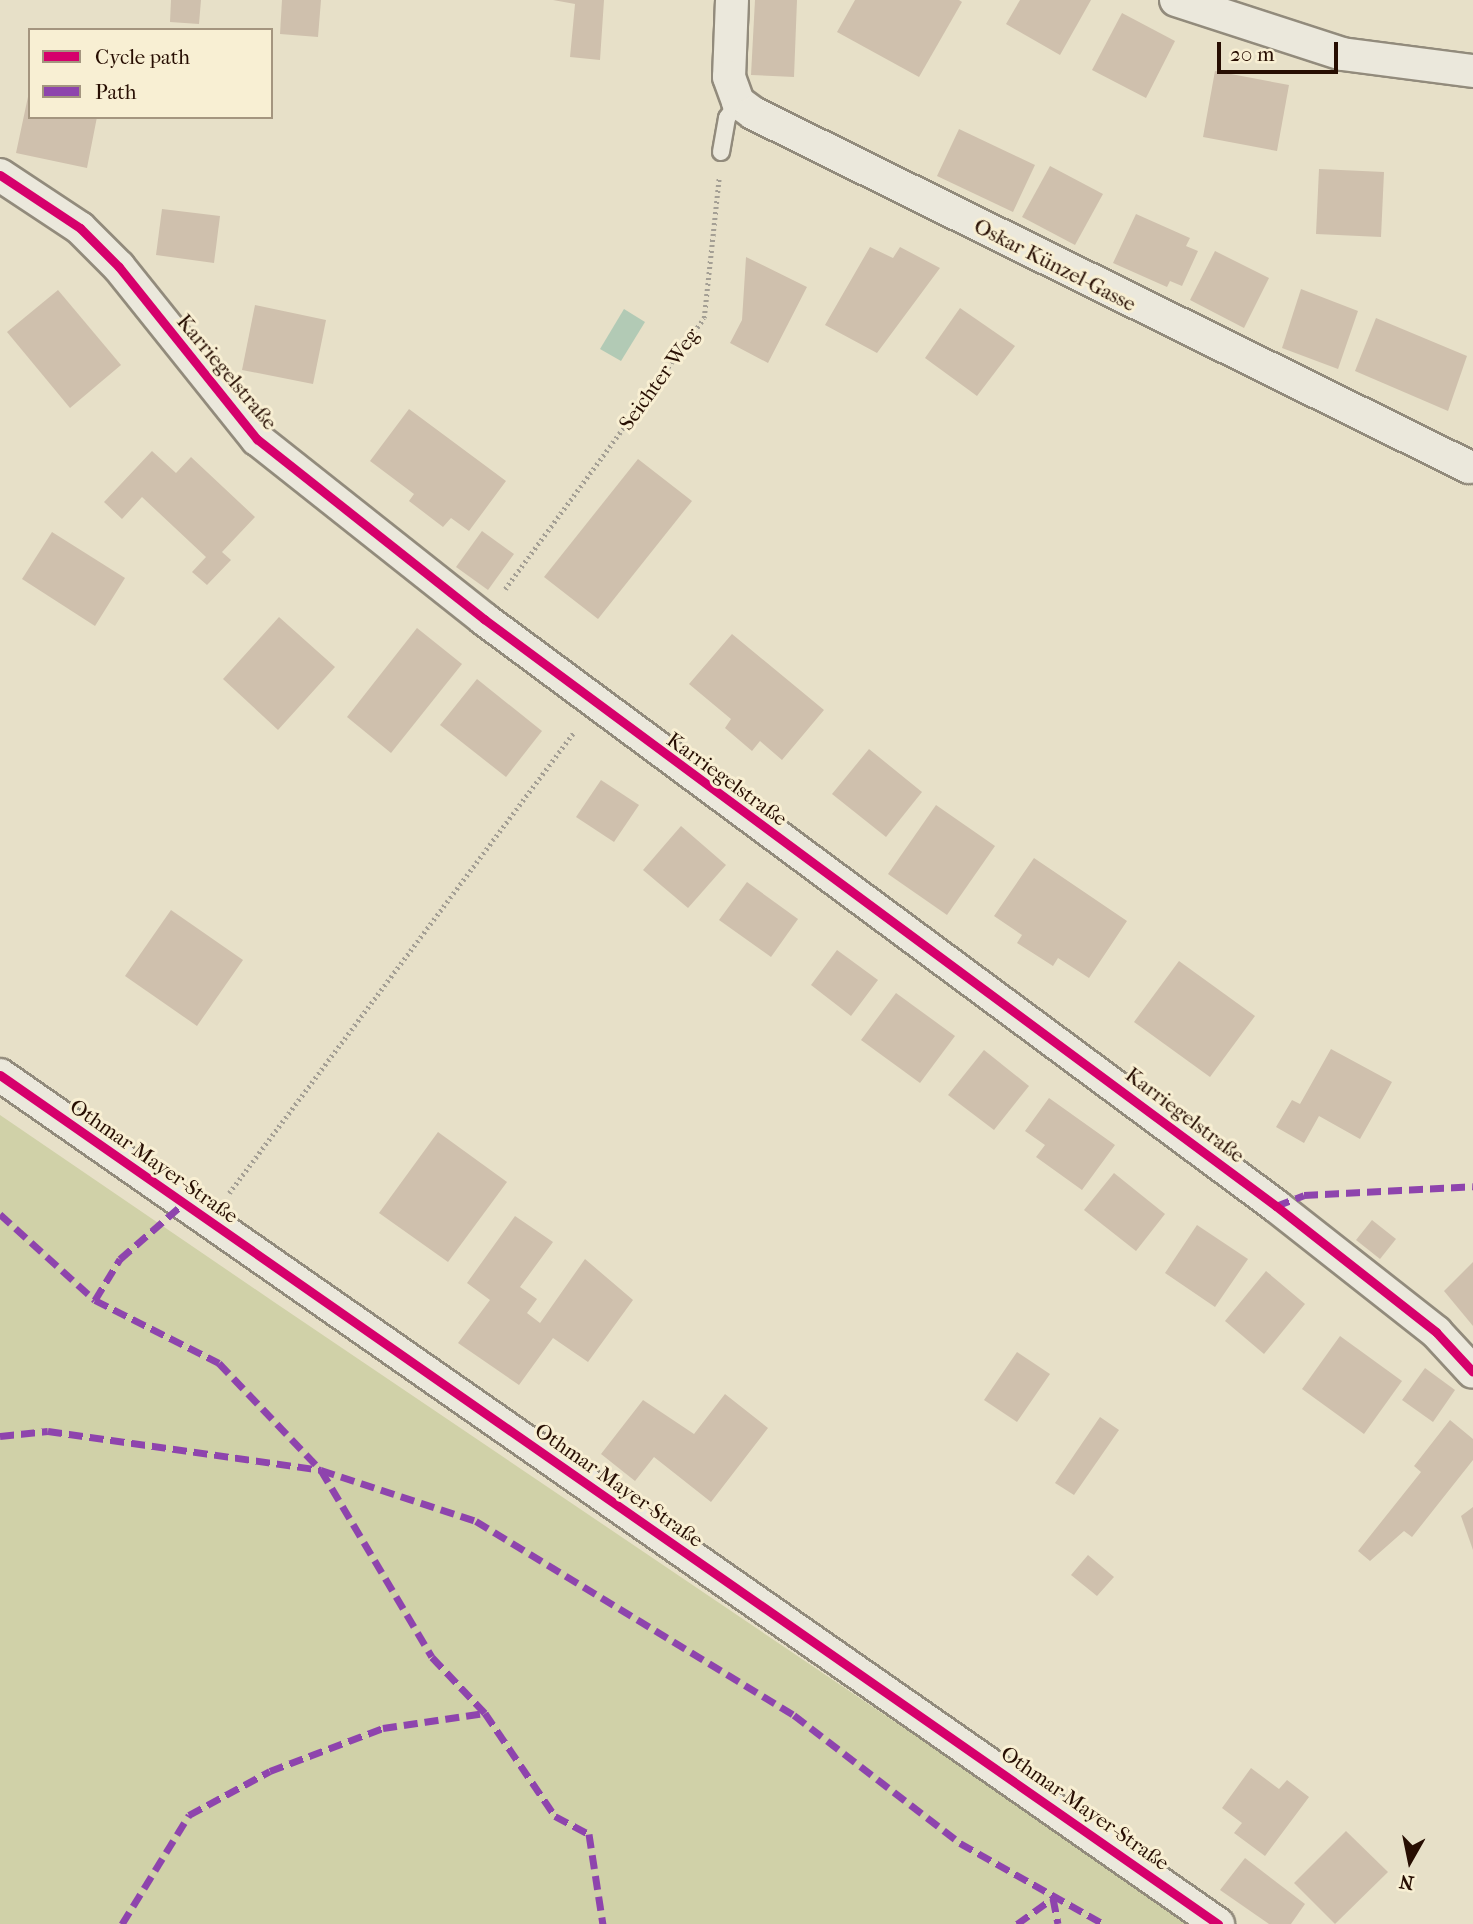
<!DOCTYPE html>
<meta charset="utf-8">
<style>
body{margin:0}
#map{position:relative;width:1473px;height:1924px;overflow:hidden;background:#e7e0c8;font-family:"IM FELL French Canon",serif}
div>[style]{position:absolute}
.green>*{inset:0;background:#d0d1a8}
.water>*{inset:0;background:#b2cab5}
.building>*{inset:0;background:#cfc0ad}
.path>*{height:4.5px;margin-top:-2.25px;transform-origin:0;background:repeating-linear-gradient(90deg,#a49f94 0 2px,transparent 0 5.5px)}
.roads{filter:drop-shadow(2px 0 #928b7c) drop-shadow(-2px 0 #928b7c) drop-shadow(0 2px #928b7c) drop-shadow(0 -2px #928b7c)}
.lane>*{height:16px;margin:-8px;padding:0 8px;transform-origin:8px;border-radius:8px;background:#ebe8dc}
.street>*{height:32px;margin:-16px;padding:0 16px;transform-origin:16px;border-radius:16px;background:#ebe8dc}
.quiet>*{height:7px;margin-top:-3.5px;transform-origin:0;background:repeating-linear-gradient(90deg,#8e44ad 0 14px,transparent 0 21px)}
.cycleway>*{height:9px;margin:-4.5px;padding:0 4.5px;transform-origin:4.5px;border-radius:4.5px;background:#d6006c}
span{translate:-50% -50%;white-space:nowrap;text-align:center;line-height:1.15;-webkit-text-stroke:6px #f8efd3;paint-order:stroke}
.street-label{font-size:21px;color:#270e02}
.legend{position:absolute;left:28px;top:28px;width:245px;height:91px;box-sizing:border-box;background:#f8efd3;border:2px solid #a4957f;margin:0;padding:9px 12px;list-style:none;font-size:21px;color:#270e02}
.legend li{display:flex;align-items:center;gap:14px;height:35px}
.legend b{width:35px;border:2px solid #a4957f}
.north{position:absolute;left:1375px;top:1826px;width:70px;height:70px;-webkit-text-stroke:5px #f8efd3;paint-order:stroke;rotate:189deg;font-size:19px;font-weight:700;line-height:28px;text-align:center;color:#270e02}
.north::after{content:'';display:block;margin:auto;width:24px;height:32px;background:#270e02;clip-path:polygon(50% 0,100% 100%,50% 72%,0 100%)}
.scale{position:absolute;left:1217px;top:42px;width:121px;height:32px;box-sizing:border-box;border:4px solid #270e02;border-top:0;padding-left:9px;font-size:21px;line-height:24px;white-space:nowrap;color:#270e02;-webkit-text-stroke:5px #f8efd3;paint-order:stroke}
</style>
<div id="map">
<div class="green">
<i style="clip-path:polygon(0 1115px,274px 1302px,1194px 1924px,0 1924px)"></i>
</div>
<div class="water">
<i style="clip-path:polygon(624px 309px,645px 322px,621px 361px,600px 349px)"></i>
</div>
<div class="building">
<i style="clip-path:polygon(171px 0,201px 0,199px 24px,170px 22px)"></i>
<i style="clip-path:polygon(282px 0,321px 0,318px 37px,280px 34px)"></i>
<i style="clip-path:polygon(553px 0,604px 0,600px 60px,570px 57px,575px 4px)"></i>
<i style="clip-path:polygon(755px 0,797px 0,794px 77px,751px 75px)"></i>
<i style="clip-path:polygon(855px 0,959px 0,962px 2px,919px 77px,837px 32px)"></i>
<i style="clip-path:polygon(1020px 0,1091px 0,1060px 55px,1006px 24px)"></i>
<i style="clip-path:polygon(1122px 13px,1175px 41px,1146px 98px,1092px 70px)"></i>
<i style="clip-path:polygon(1215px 71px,1289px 85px,1277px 151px,1203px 137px)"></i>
<i style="clip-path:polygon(29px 92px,30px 117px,97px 117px,87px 168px,16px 153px)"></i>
<i style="clip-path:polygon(959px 129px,1035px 165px,1013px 212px,937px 176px)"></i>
<i style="clip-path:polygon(1050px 166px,1103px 194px,1075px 245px,1022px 217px)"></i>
<i style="clip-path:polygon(1319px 169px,1384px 172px,1381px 237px,1316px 234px)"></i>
<i style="clip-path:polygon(162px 209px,220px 216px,214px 263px,156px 255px)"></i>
<i style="clip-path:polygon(1136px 214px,1190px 238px,1186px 246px,1198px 251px,1182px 286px,1170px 281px,1167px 287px,1113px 263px)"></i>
<i style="clip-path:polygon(870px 247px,893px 258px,900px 247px,940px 268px,877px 353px,825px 325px)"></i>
<i style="clip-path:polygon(1215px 251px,1269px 278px,1244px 328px,1190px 300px)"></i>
<i style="clip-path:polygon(746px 257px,807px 287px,768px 363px,730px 343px,742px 320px)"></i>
<i style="clip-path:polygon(1301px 289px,1358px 311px,1338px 369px,1282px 348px)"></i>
<i style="clip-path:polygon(58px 290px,121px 365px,70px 408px,7px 332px)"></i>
<i style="clip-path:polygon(255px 305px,326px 320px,313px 384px,242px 370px)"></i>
<i style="clip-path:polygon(960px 308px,1015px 346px,977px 396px,925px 358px)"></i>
<i style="clip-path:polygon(1376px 318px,1467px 356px,1448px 411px,1355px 371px)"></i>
<i style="clip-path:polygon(409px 409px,506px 481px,469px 531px,451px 518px,443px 527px,409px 501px,414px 494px,370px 461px)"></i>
<i style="clip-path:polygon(152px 451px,176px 473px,191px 457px,255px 517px,222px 552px,231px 560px,207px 585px,192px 572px,206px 557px,142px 497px,122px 519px,104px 502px)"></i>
<i style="clip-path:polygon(638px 459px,692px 501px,598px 619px,544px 577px)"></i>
<i style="clip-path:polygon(482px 531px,514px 554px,488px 590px,456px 567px)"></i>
<i style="clip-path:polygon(52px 532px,125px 578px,95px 626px,22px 579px)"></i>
<i style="clip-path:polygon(279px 617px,335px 667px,278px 730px,223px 679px)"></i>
<i style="clip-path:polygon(417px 628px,462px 664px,391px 753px,347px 717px)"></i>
<i style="clip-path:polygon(732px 634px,824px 710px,782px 760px,760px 741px,752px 751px,725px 728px,731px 719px,689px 684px)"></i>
<i style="clip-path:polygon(477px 679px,542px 731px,506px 777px,440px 725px)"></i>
<i style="clip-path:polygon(869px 749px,922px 792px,886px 837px,832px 794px)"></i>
<i style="clip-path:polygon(601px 780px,639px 805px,614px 842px,576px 817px)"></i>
<i style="clip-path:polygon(936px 805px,995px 846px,947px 915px,888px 874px)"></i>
<i style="clip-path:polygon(681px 826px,726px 865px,688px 908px,643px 870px)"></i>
<i style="clip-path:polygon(1034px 858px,1127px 921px,1089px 978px,1058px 958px,1053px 966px,1039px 957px,1017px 943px,1022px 935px,994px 916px)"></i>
<i style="clip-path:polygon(747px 882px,798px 919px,771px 957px,719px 920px)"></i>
<i style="clip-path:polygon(171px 910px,243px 960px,197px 1026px,125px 976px)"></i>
<i style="clip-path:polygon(837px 950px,878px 980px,851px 1016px,811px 985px)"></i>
<i style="clip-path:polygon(1179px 961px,1255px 1016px,1210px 1077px,1134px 1022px)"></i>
<i style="clip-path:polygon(896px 993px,955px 1036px,920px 1083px,861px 1040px)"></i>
<i style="clip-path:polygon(1331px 1049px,1392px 1082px,1360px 1139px,1319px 1116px,1304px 1143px,1276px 1127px,1292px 1100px,1300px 1104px)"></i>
<i style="clip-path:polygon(984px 1050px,1029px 1086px,994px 1130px,948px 1095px)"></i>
<i style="clip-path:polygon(1049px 1098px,1115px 1145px,1082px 1190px,1036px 1157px,1045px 1145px,1025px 1131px)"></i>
<i style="clip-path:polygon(438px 1132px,507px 1182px,448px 1262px,379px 1213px)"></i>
<i style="clip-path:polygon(1114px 1173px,1165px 1214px,1136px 1251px,1084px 1210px)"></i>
<i style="clip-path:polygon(515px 1216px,553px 1242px,520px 1287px,537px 1299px,527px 1313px,540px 1323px,585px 1259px,633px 1300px,588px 1362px,553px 1338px,519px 1385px,458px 1343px,490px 1300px,467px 1283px)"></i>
<i style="clip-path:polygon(1372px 1220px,1396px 1239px,1380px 1259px,1356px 1240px)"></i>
<i style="clip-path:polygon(1197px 1225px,1248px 1259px,1215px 1307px,1165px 1273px)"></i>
<i style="clip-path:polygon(1473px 1262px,1473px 1326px,1444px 1291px)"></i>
<i style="clip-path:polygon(1266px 1271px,1305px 1304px,1264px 1354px,1225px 1321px)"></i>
<i style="clip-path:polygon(1340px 1336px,1402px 1381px,1364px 1434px,1302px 1389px)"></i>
<i style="clip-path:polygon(1017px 1352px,1050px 1374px,1017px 1422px,984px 1400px)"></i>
<i style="clip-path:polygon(1425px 1368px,1455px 1390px,1433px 1422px,1402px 1400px)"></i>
<i style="clip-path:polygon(725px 1394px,768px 1428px,711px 1502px,654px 1457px,635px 1481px,601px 1454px,643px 1400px,694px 1434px)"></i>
<i style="clip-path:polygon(1100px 1417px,1119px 1430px,1074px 1495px,1055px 1483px)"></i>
<i style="clip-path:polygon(1450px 1420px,1473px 1439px,1473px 1460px,1412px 1537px,1404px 1531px,1370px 1561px,1358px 1551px,1421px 1472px,1414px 1466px)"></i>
<i style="clip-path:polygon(1473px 1507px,1473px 1550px,1461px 1516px)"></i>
<i style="clip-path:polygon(1088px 1555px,1114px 1577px,1097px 1596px,1071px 1575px)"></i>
<i style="clip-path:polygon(1251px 1768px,1279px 1789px,1287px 1780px,1309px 1797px,1265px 1856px,1234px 1833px,1242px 1823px,1222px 1808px)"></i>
<i style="clip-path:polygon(1346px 1831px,1388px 1872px,1335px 1924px,1294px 1883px)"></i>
<i style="clip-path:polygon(1245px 1858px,1305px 1904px,1291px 1924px,1269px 1924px,1220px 1890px)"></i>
</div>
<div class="path">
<i style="left:505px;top:589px;width:336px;rotate:-53.7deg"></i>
<i style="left:704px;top:318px;width:141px;rotate:-83.9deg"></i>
<i style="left:229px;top:1193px;width:576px;rotate:-53.19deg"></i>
</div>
<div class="roads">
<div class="lane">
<i style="left:721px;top:152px;width:35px;rotate:-80deg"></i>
<i style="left:727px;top:118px;width:19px;rotate:-55deg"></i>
</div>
<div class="street">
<i style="left:732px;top:0;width:77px;rotate:92.2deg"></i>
<i style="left:729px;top:77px;width:27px;rotate:70deg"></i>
<i style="left:738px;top:102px;width:19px;rotate:36deg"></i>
<i style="left:753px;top:113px;width:799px;rotate:26.31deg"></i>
<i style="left:1176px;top:0;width:175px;rotate:18deg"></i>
<i style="left:1342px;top:54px;width:132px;rotate:7.4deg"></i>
<i style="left:0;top:175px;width:96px;rotate:33.5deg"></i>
<i style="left:80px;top:228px;width:55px;rotate:45deg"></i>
<i style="left:119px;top:267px;width:221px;rotate:51.3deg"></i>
<i style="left:257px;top:439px;width:290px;rotate:38.4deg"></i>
<i style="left:484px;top:619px;width:986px;rotate:36.54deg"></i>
<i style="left:1276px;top:1206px;width:204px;rotate:38.2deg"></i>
<i style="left:1436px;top:1332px;width:54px;rotate:47.2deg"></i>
<i style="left:0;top:1075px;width:1485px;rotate:34.88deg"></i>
</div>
</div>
<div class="quiet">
<i style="left:1276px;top:1206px;width:30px;rotate:-21deg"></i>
<i style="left:1304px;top:1195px;width:169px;rotate:-3deg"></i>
<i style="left:0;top:1214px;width:128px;rotate:42.2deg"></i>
<i style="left:95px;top:1300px;width:139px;rotate:26.9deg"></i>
<i style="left:219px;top:1363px;width:148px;rotate:46.4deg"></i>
<i style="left:321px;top:1470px;width:217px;rotate:59.3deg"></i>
<i style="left:432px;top:1657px;width:77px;rotate:46.6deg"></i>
<i style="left:485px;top:1713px;width:125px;rotate:55.8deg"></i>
<i style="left:555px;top:1816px;width:38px;rotate:28deg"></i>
<i style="left:589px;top:1834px;width:91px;rotate:81.2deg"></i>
<i style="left:95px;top:1300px;width:48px;rotate:-58.6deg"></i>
<i style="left:120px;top:1259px;width:85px;rotate:-41.2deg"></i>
<i style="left:0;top:1436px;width:48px;rotate:-5.9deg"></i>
<i style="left:48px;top:1431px;width:276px;rotate:8.1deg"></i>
<i style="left:321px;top:1470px;width:163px;rotate:18.2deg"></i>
<i style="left:476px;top:1521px;width:373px;rotate:31.4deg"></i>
<i style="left:794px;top:1715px;width:210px;rotate:37.6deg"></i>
<i style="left:960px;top:1843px;width:165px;rotate:29.4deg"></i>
<i style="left:1053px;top:1898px;width:26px;rotate:79deg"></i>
<i style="left:122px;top:1924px;width:128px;rotate:-58.4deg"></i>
<i style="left:189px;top:1815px;width:92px;rotate:-28.5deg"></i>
<i style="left:270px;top:1771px;width:121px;rotate:-20.8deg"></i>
<i style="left:383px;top:1728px;width:103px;rotate:-8.4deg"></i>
<i style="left:1017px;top:1924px;width:44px;rotate:-35.8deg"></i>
</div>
<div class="cycleway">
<i style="left:0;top:175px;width:96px;rotate:33.5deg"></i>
<i style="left:80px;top:228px;width:55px;rotate:45deg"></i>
<i style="left:119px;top:267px;width:221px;rotate:51.3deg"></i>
<i style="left:257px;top:439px;width:290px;rotate:38.4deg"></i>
<i style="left:484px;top:619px;width:986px;rotate:36.54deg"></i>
<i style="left:1276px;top:1206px;width:204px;rotate:38.2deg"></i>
<i style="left:1436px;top:1332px;width:54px;rotate:47.2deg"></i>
<i style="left:0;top:1075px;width:1485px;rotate:34.88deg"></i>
</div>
<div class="street-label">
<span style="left:1055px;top:265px;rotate:27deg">Oskar Künzel-Gasse</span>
<span style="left:227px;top:372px;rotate:50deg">Karriegelstraße</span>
<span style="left:659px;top:379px;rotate:-54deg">Seichter Weg</span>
<span style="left:727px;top:779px;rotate:36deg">Karriegelstraße</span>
<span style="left:1185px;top:1115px;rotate:37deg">Karriegelstraße</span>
<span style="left:154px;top:1161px;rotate:35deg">Othmar Mayer-Straße</span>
<span style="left:619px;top:1485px;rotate:35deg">Othmar Mayer-Straße</span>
<span style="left:1085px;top:1808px;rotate:35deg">Othmar Mayer-Straße</span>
</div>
<ul class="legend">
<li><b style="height:9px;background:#d6006c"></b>Cycle path</li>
<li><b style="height:9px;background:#8e44ad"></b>Path</li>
</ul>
<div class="north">N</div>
<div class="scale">20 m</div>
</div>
